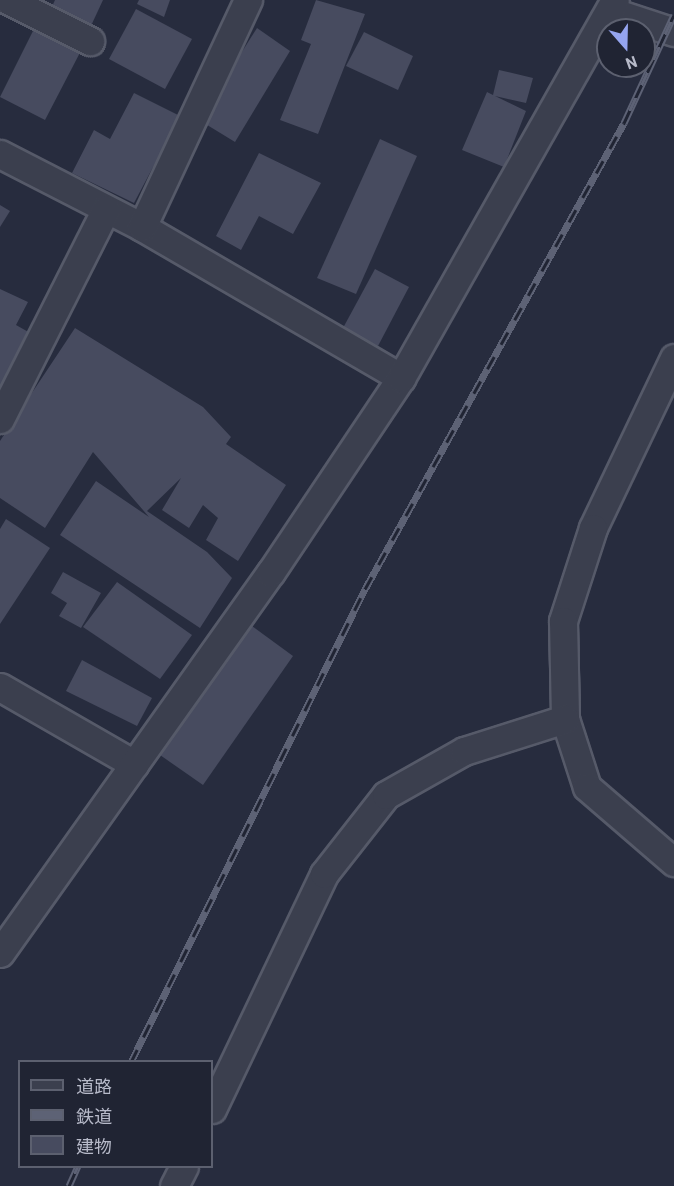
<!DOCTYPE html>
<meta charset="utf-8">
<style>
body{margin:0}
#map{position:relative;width:674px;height:1186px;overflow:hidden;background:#272c3e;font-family:Barlow,"Noto Sans JP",sans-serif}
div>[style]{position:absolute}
.building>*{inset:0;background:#474b5f}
.roads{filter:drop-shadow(2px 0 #565a69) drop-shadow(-2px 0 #565a69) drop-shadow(0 2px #565a69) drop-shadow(0 -2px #565a69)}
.minor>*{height:27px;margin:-13.5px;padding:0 13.5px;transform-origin:13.5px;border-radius:13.5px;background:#3b3f4e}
.rail>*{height:7px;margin-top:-3.5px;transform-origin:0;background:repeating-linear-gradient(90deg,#202433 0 14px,#5d6275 0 28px);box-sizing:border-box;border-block:2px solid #5d6275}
span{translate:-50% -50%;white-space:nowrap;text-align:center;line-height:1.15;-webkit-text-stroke:6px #202433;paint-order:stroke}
.legend{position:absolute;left:18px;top:1060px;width:195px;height:108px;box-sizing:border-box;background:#202433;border:2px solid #5c606f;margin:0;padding:8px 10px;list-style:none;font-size:18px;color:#b7bac9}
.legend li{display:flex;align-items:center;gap:12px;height:30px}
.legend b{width:30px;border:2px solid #5c606f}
.north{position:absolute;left:596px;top:18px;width:60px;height:60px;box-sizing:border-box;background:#202433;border:2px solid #5c606f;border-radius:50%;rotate:160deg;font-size:16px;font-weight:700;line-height:24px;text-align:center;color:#b7bac9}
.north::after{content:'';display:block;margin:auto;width:21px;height:27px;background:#95a5f0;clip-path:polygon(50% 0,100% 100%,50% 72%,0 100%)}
</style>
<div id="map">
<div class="building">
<i style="clip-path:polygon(55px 0,103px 0,90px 28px,49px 13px)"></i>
<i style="clip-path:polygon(139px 0,170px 0,164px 17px,137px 4px)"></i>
<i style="clip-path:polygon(316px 0,365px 14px,318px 134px,280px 120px,311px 44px,301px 40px)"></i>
<i style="clip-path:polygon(136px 9px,192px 39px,165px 89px,109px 59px)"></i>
<i style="clip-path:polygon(39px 19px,85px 43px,45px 120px,0 97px)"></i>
<i style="clip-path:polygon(257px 28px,290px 51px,235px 142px,199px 120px)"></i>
<i style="clip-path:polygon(364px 32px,413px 56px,398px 90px,346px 66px)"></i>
<i style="clip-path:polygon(499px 70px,533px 78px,526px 103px,495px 96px,526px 111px,504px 167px,462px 150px,487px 92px,493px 95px)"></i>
<i style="clip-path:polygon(134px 93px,180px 116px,134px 203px,72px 173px,94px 130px,110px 139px)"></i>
<i style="clip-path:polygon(380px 139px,417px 156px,356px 294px,317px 278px)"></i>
<i style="clip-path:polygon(259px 153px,321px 183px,293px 234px,259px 216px,241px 250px,216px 236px)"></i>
<i style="clip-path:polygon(0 205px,10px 211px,0 227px)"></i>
<i style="clip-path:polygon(375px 269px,409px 287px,378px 346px,343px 328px)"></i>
<i style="clip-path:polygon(0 289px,28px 302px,16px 325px,32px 334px,0 393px)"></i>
<i style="clip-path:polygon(75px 328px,203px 407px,231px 437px,226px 444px,286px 485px,238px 561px,206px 540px,218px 518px,203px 505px,189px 528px,162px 510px,181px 478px,147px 511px,207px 552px,232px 578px,200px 628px,60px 535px,96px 481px,149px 517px,93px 452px,45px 528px,0 498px,0 441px)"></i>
<i style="clip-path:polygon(6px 519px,50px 548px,0 624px,0 529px)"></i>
<i style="clip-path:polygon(63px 572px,101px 593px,81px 628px,59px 616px,67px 603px,51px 593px)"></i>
<i style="clip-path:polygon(117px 582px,192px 635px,160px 679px,83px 627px)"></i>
<i style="clip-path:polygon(252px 626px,293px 656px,203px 785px,160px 755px)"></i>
<i style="clip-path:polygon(82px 660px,152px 698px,137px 726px,66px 691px)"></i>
</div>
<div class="roads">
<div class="minor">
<i style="left:8px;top:0;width:92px;rotate:26.6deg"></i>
<i style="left:610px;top:11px;width:67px;rotate:18.2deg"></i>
<i style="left:0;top:154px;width:160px;rotate:27.2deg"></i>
<i style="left:142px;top:227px;width:300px;rotate:30.2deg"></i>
<i style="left:142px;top:227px;width:251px;rotate:-65deg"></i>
<i style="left:674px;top:358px;width:188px;rotate:115.5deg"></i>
<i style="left:593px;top:528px;width:98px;rotate:107.9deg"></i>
<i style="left:563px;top:621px;width:98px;rotate:88.8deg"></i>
<i style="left:565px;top:719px;width:71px;rotate:72.1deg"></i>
<i style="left:587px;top:787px;width:115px;rotate:40.8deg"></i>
<i style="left:0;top:419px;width:235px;rotate:-63.2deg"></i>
<i style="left:0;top:687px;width:155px;rotate:29.9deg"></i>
<i style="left:0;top:953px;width:468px;rotate:-54.6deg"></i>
<i style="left:271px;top:572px;width:234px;rotate:-56.2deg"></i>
<i style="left:401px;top:378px;width:434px;rotate:-60.5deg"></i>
<i style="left:212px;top:1109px;width:260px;rotate:-64.5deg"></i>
<i style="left:324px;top:874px;width:100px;rotate:-51.9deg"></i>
<i style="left:386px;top:795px;width:90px;rotate:-29.4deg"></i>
<i style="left:464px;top:751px;width:106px;rotate:-17.6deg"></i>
<i style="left:174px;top:1186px;width:22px;rotate:-63deg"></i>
</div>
</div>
<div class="rail">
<i style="left:131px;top:1062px;width:528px;rotate:-63.68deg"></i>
<i style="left:365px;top:589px;width:533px;rotate:-60.93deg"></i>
<i style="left:624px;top:123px;width:119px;rotate:-65.2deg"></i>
<i style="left:69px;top:1186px;width:22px;rotate:-66deg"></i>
</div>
<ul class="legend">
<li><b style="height:8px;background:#3b3f4e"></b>道路</li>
<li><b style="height:8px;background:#5d6275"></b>鉄道</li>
<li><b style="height:16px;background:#474b5f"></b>建物</li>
</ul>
<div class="north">N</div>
</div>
